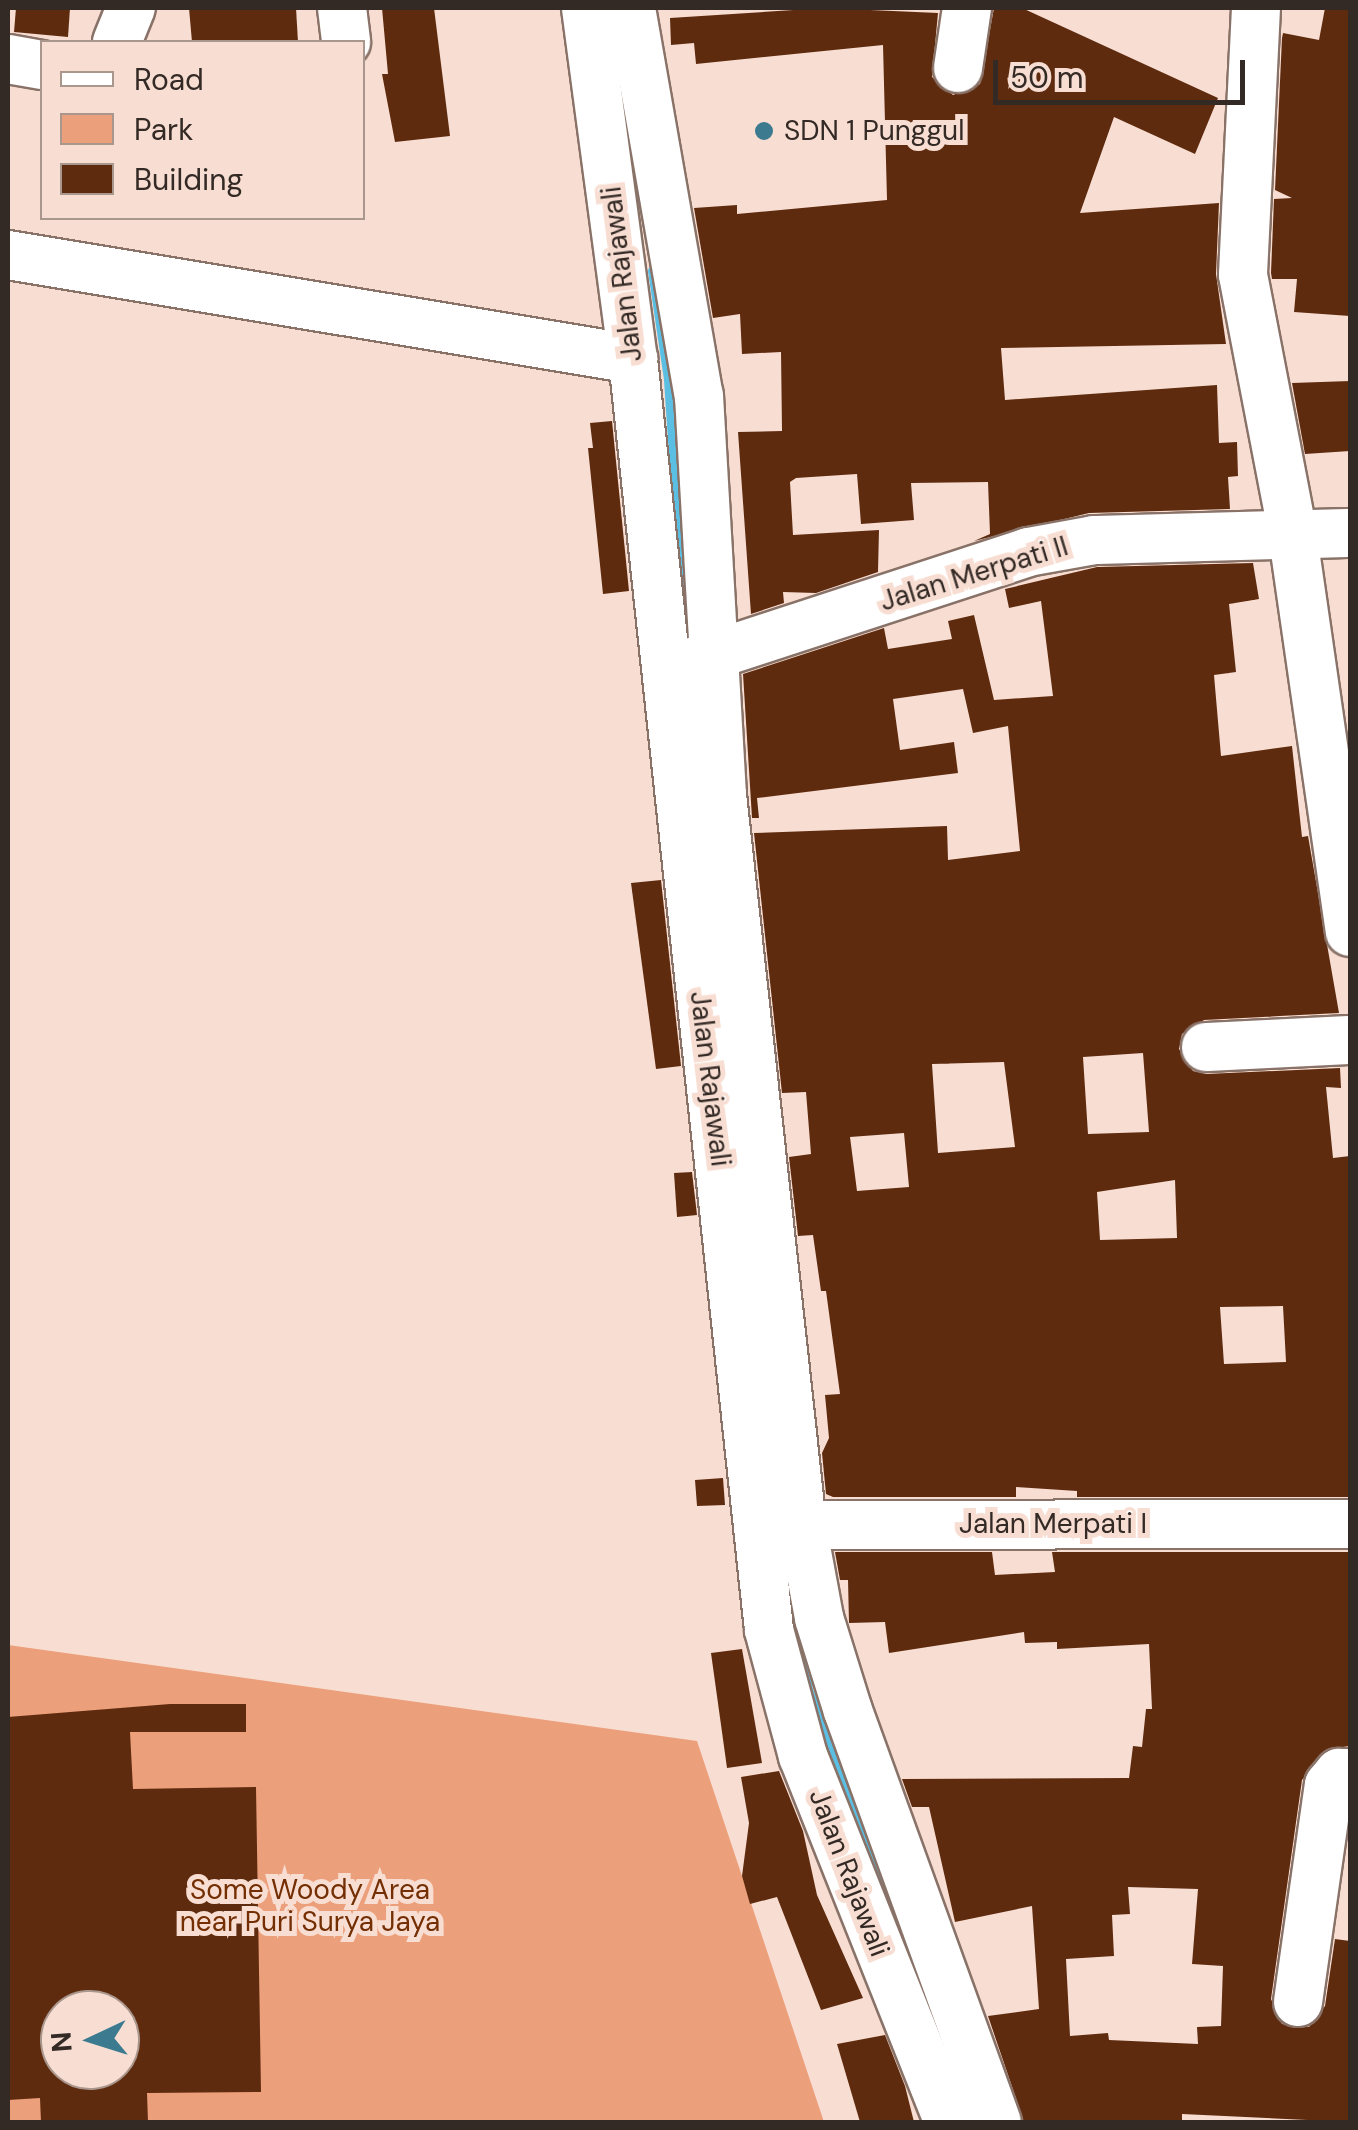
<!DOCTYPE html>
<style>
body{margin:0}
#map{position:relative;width:1358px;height:2130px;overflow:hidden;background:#f8ded2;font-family:"DM Sans",sans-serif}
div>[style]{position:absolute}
.green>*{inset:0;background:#ec9f7b}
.stream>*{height:10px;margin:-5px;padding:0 5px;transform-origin:5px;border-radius:5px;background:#5bbfe3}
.building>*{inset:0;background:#5f2b0f}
.roads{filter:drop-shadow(2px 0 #897268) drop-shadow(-2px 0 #897268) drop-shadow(0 2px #897268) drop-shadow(0 -2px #897268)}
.minor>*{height:48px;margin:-24px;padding:0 24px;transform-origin:24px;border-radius:24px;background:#fff}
.dots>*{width:28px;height:28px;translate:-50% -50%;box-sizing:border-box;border:5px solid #f8ded2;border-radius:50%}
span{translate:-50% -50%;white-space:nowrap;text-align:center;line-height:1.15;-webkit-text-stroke:10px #f8ded2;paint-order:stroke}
.poi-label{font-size:28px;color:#332925}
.left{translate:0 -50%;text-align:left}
.street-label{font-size:28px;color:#332925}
.park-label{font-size:28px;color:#732e03}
.frame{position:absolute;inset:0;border:10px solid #332925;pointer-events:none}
.legend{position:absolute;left:40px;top:40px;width:325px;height:180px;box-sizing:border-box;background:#f8ded2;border:2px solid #a9968d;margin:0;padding:12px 18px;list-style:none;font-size:30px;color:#332925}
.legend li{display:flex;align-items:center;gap:20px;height:50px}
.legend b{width:50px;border:2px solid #a9968d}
.north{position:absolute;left:40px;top:1990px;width:100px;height:100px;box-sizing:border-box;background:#f8ded2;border:2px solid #a9968d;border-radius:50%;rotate:266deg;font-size:28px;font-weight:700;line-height:40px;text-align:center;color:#332925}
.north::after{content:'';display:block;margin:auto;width:35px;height:45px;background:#3c7a90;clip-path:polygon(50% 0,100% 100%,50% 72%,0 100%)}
.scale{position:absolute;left:993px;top:60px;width:252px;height:45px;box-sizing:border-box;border:5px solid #332925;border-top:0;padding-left:12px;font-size:30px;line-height:35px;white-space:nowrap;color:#332925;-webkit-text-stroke:8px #f8ded2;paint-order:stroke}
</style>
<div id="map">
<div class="green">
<i style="clip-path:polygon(evenodd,8px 1645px,697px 1741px,824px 2122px,8px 2122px,8px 1645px,60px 2010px,120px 2010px,120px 2070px,60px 2070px,60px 2010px)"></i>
</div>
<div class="stream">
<i style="left:653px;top:271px;width:110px;rotate:81.6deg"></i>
<i style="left:669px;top:380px;width:258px;rotate:86.2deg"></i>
<i style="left:799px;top:1627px;width:64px;rotate:81.9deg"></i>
<i style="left:808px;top:1690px;width:344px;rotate:68.7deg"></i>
</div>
<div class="building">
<i style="clip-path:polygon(16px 8px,70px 8px,68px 37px,14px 32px)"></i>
<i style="clip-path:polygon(189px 8px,296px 8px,298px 42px,192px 42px)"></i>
<i style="clip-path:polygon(382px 8px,434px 8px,450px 136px,395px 142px,382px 74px,388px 74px)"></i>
<i style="clip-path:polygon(825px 8px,938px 13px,932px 77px,953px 95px,980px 84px,994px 8px,1022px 8px,1218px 98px,1195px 154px,1114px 117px,1080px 213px,1219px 203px,1216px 274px,1226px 344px,1001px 348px,1005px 400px,1217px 385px,1219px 443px,1237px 442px,1238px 476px,1228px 477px,1230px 509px,1089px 513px,974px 541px,990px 534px,988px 482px,911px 483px,914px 520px,861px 524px,857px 474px,796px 478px,790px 482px,793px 535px,879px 530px,878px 572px,816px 593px,783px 592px,784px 603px,751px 614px,738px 432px,782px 431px,781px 352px,742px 354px,740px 314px,713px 318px,694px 208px,737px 205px,737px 214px,887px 200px,883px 45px,696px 64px,694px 43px,671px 45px,670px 18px)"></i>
<i style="clip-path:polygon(1325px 8px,1350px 8px,1350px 316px,1294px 312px,1297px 279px,1272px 279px,1271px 273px,1274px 199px,1292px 198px,1275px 190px,1282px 38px,1283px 33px,1319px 40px)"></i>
<i style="clip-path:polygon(1350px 381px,1350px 451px,1305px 454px,1292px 383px)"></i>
<i style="clip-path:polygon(612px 421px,629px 591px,603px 594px,588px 448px,593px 448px,590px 423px)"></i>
<i style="clip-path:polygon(evenodd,1253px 563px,1259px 599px,1229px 604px,1236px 672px,1214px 675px,1221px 756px,1292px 746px,1302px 837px,1308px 836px,1339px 1013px,1204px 1020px,1182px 1034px,1179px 1049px,1193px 1071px,1206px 1074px,1340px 1068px,1341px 1088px,1326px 1087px,1333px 1158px,1350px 1156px,1350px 1497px,1077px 1497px,1077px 1491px,1016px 1487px,1016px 1497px,833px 1497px,826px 1494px,822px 1453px,829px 1438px,825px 1395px,840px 1394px,826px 1291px,821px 1291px,813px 1235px,798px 1236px,789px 1157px,811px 1154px,806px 1092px,782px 1093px,754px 833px,947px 826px,948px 860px,1020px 851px,1008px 726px,973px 733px,963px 689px,893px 699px,900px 750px,954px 742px,958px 773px,757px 798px,759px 818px,752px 818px,743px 674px,884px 628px,888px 649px,952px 639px,948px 621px,974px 615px,994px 700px,1053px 696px,1041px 601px,1009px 608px,1005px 589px,1097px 567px,1253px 563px,1143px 1053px,1149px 1132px,1088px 1134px,1083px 1057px,1143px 1053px,1253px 563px,1004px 1062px,1015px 1147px,938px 1153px,932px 1064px,1004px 1062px,1253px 563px,904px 1133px,909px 1187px,857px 1191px,850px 1137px,904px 1133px,1253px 563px,1175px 1180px,1177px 1238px,1100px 1240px,1097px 1192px,1175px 1180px,1253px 563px,1283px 1306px,1286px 1362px,1224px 1364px,1220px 1307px,1283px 1306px)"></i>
<i style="clip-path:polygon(661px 880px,681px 1066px,656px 1069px,631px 883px)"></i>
<i style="clip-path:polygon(692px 1172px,697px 1215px,677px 1217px,674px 1173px)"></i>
<i style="clip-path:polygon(723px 1478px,725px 1505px,697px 1506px,695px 1480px)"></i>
<i style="clip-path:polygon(evenodd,1350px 1552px,1350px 1746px,1327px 1749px,1302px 1780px,1271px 1999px,1282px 2024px,1309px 2027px,1325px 2006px,1335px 1939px,1350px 1941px,1350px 2122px,1182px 2114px,1182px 2122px,1024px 2122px,988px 2016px,1039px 2009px,1032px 1906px,955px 1922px,929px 1807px,912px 1807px,902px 1779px,1129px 1778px,1133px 1746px,1142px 1747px,1146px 1709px,1152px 1709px,1149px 1644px,1057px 1649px,1057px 1642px,1025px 1643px,1024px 1632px,889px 1653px,885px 1622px,849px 1623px,848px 1580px,840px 1580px,835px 1552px,992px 1552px,995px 1575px,1055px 1572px,1052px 1552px,1350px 1552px,1128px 1887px,1198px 1889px,1192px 1964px,1223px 1966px,1221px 2026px,1197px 2027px,1198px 2044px,1109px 2040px,1108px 2033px,1070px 2036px,1066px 1959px,1114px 1956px,1112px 1915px,1130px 1914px,1128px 1887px)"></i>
<i style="clip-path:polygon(742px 1649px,762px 1763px,727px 1768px,711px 1653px)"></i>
<i style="clip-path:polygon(evenodd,170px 1704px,246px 1704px,246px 1732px,130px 1732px,133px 1789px,256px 1787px,261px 2092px,147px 2093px,148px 2122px,41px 2122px,40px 2098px,8px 2100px,8px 1717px,170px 1704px,60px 2010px,120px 2010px,120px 2070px,60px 2070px,60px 2010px)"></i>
<i style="clip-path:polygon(779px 1771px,803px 1831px,817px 1895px,863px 1998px,821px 2010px,777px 1897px,750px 1904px,742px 1876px,749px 1823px,741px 1777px)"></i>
<i style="clip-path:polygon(885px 2035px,905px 2086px,914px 2122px,860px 2122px,837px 2044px)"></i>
</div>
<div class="roads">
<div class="minor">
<i style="left:342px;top:8px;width:34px;rotate:83deg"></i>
<i style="left:586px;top:8px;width:354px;rotate:82.4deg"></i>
<i style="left:633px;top:359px;width:1278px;rotate:83.89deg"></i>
<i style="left:769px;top:1630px;width:131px;rotate:74.9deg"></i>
<i style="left:803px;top:1756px;width:394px;rotate:68.3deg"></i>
<i style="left:631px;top:8px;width:394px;rotate:80.1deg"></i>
<i style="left:699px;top:396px;width:400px;rotate:86.7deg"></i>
<i style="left:722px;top:795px;width:734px;rotate:83.75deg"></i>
<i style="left:802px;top:1525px;width:95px;rotate:79.6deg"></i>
<i style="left:819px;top:1618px;width:97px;rotate:72.7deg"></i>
<i style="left:848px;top:1711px;width:437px;rotate:70.1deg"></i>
<i style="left:1256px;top:8px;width:267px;rotate:92.8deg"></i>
<i style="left:1243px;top:275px;width:260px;rotate:79.1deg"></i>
<i style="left:1292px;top:530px;width:406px;rotate:81.8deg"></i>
<i style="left:117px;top:42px;width:37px;rotate:-68deg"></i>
<i style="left:8px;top:59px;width:35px;rotate:10deg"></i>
<i style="left:958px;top:68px;width:61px;rotate:-81.5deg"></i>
<i style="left:8px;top:255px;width:634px;rotate:9.45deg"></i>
<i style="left:683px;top:665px;width:363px;rotate:-18.1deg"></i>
<i style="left:1028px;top:552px;width:67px;rotate:-10.3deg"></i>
<i style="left:1094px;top:540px;width:256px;rotate:-1.6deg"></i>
<i style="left:1206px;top:1047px;width:144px;rotate:-2.8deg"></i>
<i style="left:774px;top:1525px;width:576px;rotate:-0.1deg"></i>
<i style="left:1298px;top:2002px;width:219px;rotate:-81.9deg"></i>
<i style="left:1329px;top:1785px;width:16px;rotate:-50deg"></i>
<i style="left:1339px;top:1773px;width:11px"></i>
</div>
</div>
<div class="dots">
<i style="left:764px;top:131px;background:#3c7a90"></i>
</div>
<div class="poi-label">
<span class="left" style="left:784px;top:131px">SDN 1 Punggul</span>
</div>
<div class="street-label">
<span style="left:622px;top:274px;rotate:-97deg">Jalan Rajawali</span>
<span style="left:974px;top:574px;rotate:-17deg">Jalan Merpati II</span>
<span style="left:710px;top:1079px;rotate:83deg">Jalan Rajawali</span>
<span style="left:1053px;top:1524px">Jalan Merpati I</span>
<span style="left:849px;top:1873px;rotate:69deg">Jalan Rajawali</span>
</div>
<div class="park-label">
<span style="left:310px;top:1906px">Some Woody Area<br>near Puri Surya Jaya</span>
</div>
<div class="frame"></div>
<ul class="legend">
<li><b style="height:12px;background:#fff"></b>Road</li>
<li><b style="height:28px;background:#ec9f7b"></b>Park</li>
<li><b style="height:28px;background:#5f2b0f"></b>Building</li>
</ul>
<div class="north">N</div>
<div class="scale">50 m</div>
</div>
